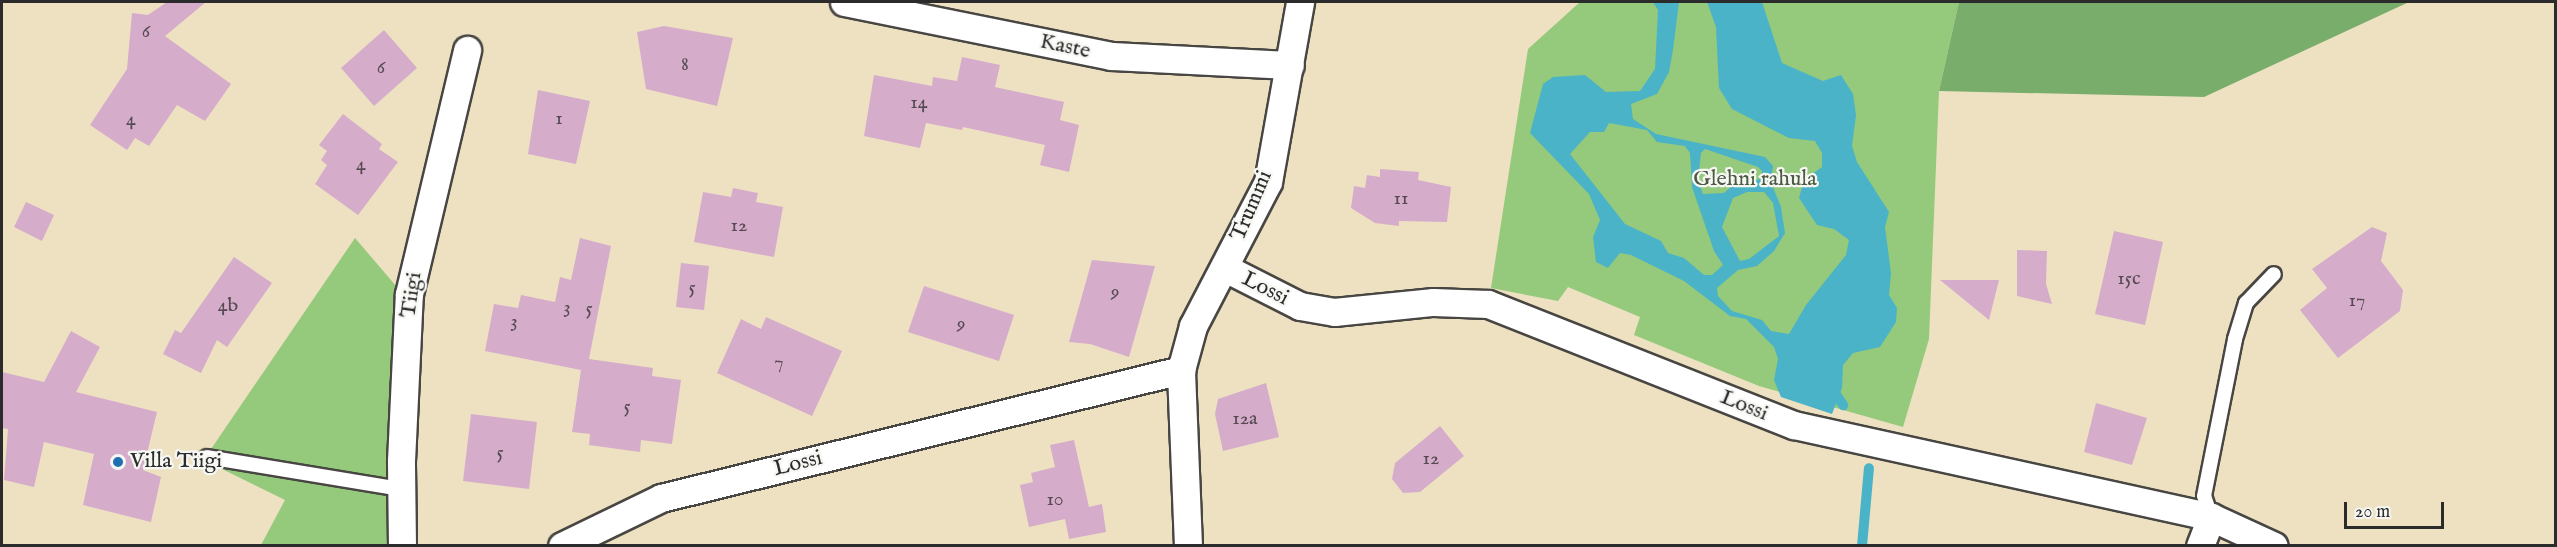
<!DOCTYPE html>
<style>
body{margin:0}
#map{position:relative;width:2557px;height:547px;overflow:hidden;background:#ede1c2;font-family:"IM FELL English",serif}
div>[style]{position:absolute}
.green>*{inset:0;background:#95c97b}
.forest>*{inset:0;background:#78ad6b}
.water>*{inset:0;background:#4ab3c8}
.stream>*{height:10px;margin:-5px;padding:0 5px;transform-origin:5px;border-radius:5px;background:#4ab3c8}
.building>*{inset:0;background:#d6accb}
.roads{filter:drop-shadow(2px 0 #484642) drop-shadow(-2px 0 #484642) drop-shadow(0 2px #484642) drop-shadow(0 -2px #484642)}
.lane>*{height:14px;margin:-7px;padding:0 7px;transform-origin:7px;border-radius:7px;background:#fff}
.street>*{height:27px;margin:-13.5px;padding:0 13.5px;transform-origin:13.5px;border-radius:13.5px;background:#fff}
.dots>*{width:16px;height:16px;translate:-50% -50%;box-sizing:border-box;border:3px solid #f6f6f2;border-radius:50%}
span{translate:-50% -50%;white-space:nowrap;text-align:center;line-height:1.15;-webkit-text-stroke:4.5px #f6f6f2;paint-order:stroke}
.number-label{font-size:20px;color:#564b53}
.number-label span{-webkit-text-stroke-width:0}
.street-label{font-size:22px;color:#2b2b2b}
.park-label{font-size:22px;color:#4b5a43}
.poi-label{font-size:22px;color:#2b2b2b}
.left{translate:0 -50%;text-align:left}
.frame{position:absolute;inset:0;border:3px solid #2b2b2b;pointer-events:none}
.scale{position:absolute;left:2344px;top:502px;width:100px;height:27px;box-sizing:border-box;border:3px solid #2b2b2b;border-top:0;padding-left:8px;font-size:18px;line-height:21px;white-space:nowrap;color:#2b2b2b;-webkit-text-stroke:4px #f6f6f2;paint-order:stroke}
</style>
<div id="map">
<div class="green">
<i style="clip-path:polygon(1580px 2px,1959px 2px,1939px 91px,1929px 339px,1903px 427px,1759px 386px,1634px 335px,1640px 317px,1568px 287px,1558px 301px,1491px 288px,1528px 49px)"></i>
<i style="clip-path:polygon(355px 238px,402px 293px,394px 481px,209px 452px)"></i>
<i style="clip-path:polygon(216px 466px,394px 495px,394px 545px,261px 545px,285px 500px)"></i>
</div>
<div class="forest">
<i style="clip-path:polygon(1959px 2px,2409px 2px,2204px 97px,1939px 91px)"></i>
</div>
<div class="water">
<i style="clip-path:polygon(evenodd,1653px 2px,1679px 2px,1673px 50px,1669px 72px,1657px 94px,1631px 104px,1633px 119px,1656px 134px,1765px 157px,1773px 166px,1771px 182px,1781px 207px,1785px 233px,1774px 251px,1757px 266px,1738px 270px,1717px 288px,1718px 296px,1732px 311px,1762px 320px,1771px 331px,1789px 334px,1806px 305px,1846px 255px,1849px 240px,1834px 229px,1817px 225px,1799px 198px,1804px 180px,1822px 167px,1822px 153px,1815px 141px,1789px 138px,1732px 109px,1719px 88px,1716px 27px,1707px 2px,1762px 2px,1782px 63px,1823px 81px,1841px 75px,1853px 94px,1856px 115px,1852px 146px,1857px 162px,1889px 212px,1885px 227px,1891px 273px,1889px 295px,1897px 308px,1896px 322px,1880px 347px,1853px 353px,1843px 365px,1842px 388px,1832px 414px,1781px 397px,1774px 380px,1778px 359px,1774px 347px,1746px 319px,1730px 316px,1684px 281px,1631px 255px,1620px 253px,1608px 268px,1596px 262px,1593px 237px,1600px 220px,1589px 194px,1530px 133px,1543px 84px,1553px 77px,1585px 75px,1606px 92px,1640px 91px,1655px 69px,1658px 10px,1653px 2px,1609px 123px,1647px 130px,1657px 142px,1685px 146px,1690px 153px,1692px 187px,1714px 251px,1723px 265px,1712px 275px,1704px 275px,1684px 258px,1668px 253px,1661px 241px,1625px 224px,1570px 154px,1590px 132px,1604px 132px,1609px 123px,1653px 2px,1705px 149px,1758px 167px,1762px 171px,1760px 179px,1734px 184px,1724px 193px,1703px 194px,1698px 180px,1701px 153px,1705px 149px,1653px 2px,1747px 192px,1764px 192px,1773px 203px,1779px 236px,1749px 259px,1740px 261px,1722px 227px,1733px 198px,1747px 192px)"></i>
</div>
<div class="stream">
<i style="left:1831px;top:387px;width:22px;rotate:56deg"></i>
<i style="left:1862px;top:546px;width:78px;rotate:-84.9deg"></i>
</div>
<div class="building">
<i style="clip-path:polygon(167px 2px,206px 2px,165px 36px,231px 84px,205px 121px,177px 105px,149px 146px,135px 138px,127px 150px,90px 125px,127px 69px,132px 13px,148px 15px)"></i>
<i style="clip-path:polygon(664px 26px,733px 38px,717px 106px,646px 89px,637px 32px)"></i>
<i style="clip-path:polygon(384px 30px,417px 68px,374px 106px,341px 68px)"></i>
<i style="clip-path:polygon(962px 57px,1000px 65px,995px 87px,1064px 102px,1060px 120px,1079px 125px,1069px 172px,1040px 165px,1045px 145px,963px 127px,962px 130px,926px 123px,920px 148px,864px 136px,874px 75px,932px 86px,933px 77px,957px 81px)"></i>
<i style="clip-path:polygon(538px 90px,590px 101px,576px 164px,528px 154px)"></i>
<i style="clip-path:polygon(343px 114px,382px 144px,379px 149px,398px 162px,358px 215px,315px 184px,327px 165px,321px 160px,327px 151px,319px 145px)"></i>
<i style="clip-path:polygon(1380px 169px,1419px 172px,1418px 180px,1451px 187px,1447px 222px,1399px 221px,1399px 226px,1375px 223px,1351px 208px,1354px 186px,1365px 188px,1367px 175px,1380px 177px)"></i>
<i style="clip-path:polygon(733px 188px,758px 193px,756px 202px,783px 207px,774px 257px,694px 242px,703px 192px,731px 197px)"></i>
<i style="clip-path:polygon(26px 202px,54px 215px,42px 241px,14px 227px)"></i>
<i style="clip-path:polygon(2372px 227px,2387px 233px,2381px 261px,2403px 290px,2400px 311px,2338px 358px,2300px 310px,2327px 288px,2312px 269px)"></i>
<i style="clip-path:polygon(2114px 231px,2163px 242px,2145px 325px,2095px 314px)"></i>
<i style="clip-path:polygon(580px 238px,611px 246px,589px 359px,653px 368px,652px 376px,681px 380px,672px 444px,641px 440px,640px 452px,589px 445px,590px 434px,572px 432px,581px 370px,485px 351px,494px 304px,518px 308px,521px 295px,555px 302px,560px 277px,571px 280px)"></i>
<i style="clip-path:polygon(2017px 250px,2047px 251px,2046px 284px,2052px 304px,2017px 296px)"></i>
<i style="clip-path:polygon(234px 257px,272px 283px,227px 347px,217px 340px,201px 373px,163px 354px,175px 330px,181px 333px)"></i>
<i style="clip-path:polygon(1092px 260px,1155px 266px,1129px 357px,1090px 344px,1069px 342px)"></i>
<i style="clip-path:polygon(681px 263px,709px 266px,704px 310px,676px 307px)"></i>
<i style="clip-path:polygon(1940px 280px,1999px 280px,1989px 320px)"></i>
<i style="clip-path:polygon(924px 286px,1014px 315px,999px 361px,908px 332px)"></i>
<i style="clip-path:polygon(766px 317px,842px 351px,812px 416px,717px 373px,741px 319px,761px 329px)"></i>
<i style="clip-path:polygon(71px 331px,100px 347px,76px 392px,157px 412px,143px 470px,161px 477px,151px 522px,83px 505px,94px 454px,44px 442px,34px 487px,4px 480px,8px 429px,2px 428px,2px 372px,44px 382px)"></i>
<i style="clip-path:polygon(1266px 383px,1279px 437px,1223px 451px,1215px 414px,1218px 399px)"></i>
<i style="clip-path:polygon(2096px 403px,2147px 418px,2132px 465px,2084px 452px)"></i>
<i style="clip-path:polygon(471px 414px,537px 422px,529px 489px,463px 481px)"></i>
<i style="clip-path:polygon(1440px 426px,1464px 456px,1420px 492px,1403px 493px,1392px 479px,1395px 463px)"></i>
<i style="clip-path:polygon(1074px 440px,1089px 507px,1102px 504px,1106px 532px,1069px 539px,1065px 519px,1029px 527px,1020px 485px,1033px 482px,1031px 473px,1055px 467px,1050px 445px)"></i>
</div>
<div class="roads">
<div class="lane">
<i style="left:207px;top:457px;width:196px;rotate:9.4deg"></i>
<i style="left:2211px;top:517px;width:22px;rotate:-108deg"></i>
<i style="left:2204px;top:496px;width:160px;rotate:-78.8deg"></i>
<i style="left:2235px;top:339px;width:38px;rotate:-73deg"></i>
<i style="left:2246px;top:303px;width:40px;rotate:-46deg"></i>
</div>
<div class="street">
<i style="left:844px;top:2px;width:272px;rotate:11.4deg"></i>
<i style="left:1111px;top:56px;width:179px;rotate:2.9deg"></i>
<i style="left:1225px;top:268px;width:84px;rotate:26.9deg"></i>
<i style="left:1300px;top:306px;width:35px;rotate:10deg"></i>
<i style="left:1334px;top:312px;width:100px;rotate:-5.8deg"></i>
<i style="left:1433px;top:302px;width:55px;rotate:2.1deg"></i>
<i style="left:1488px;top:304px;width:329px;rotate:21.6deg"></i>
<i style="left:1794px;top:425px;width:427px;rotate:12.4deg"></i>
<i style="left:2211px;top:517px;width:69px;rotate:24.7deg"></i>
<i style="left:402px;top:546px;width:85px;rotate:-90.7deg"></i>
<i style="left:401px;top:461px;width:167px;rotate:-87.3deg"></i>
<i style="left:409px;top:294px;width:251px;rotate:-76.6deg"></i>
<i style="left:562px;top:546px;width:110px;rotate:-25.9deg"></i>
<i style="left:661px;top:498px;width:536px;rotate:-13.83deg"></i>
<i style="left:1188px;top:546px;width:176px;rotate:-92.3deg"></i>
<i style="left:1181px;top:370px;width:46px;rotate:-74.7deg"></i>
<i style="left:1193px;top:326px;width:162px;rotate:-62.5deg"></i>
<i style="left:1268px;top:182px;width:183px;rotate:-79.9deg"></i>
<i style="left:2200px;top:546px;width:31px;rotate:-69deg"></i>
</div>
</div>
<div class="dots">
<i style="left:118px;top:462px;background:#1f6fb2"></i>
</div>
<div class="number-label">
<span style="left:146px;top:31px">6</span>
<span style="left:685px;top:64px">8</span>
<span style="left:381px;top:67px">6</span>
<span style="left:919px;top:102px">14</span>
<span style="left:559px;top:118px">1</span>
<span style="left:131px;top:119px">4</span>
<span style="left:361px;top:164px">4</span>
<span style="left:1401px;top:198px">11</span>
<span style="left:739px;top:225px">12</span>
<span style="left:2129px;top:278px">15c</span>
<span style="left:692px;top:287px">5</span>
<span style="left:1115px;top:291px">9</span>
<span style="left:2357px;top:300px">17</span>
<span style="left:228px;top:305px">4b</span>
<span style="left:567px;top:307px">3</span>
<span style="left:589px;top:308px">5</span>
<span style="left:514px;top:321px">3</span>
<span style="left:961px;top:323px">9</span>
<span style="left:779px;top:362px">7</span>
<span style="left:627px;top:406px">5</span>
<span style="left:1245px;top:418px">12a</span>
<span style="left:500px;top:452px">5</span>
<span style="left:1431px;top:458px">12</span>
<span style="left:1055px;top:499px">10</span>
</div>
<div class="street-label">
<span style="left:1065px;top:47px;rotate:12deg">Kaste</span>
<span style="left:1252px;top:206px;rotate:-67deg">Trummi</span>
<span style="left:1265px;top:289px;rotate:27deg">Lossi</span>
<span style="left:412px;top:295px;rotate:-82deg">Tiigi</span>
<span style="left:1744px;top:406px;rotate:22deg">Lossi</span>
<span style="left:798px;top:464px;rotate:-14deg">Lossi</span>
</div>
<div class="park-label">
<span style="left:1755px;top:180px">Glehni rahula</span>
</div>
<div class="poi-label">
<span class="left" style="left:130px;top:462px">Villa Tiigi</span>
</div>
<div class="frame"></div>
<div class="scale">20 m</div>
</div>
